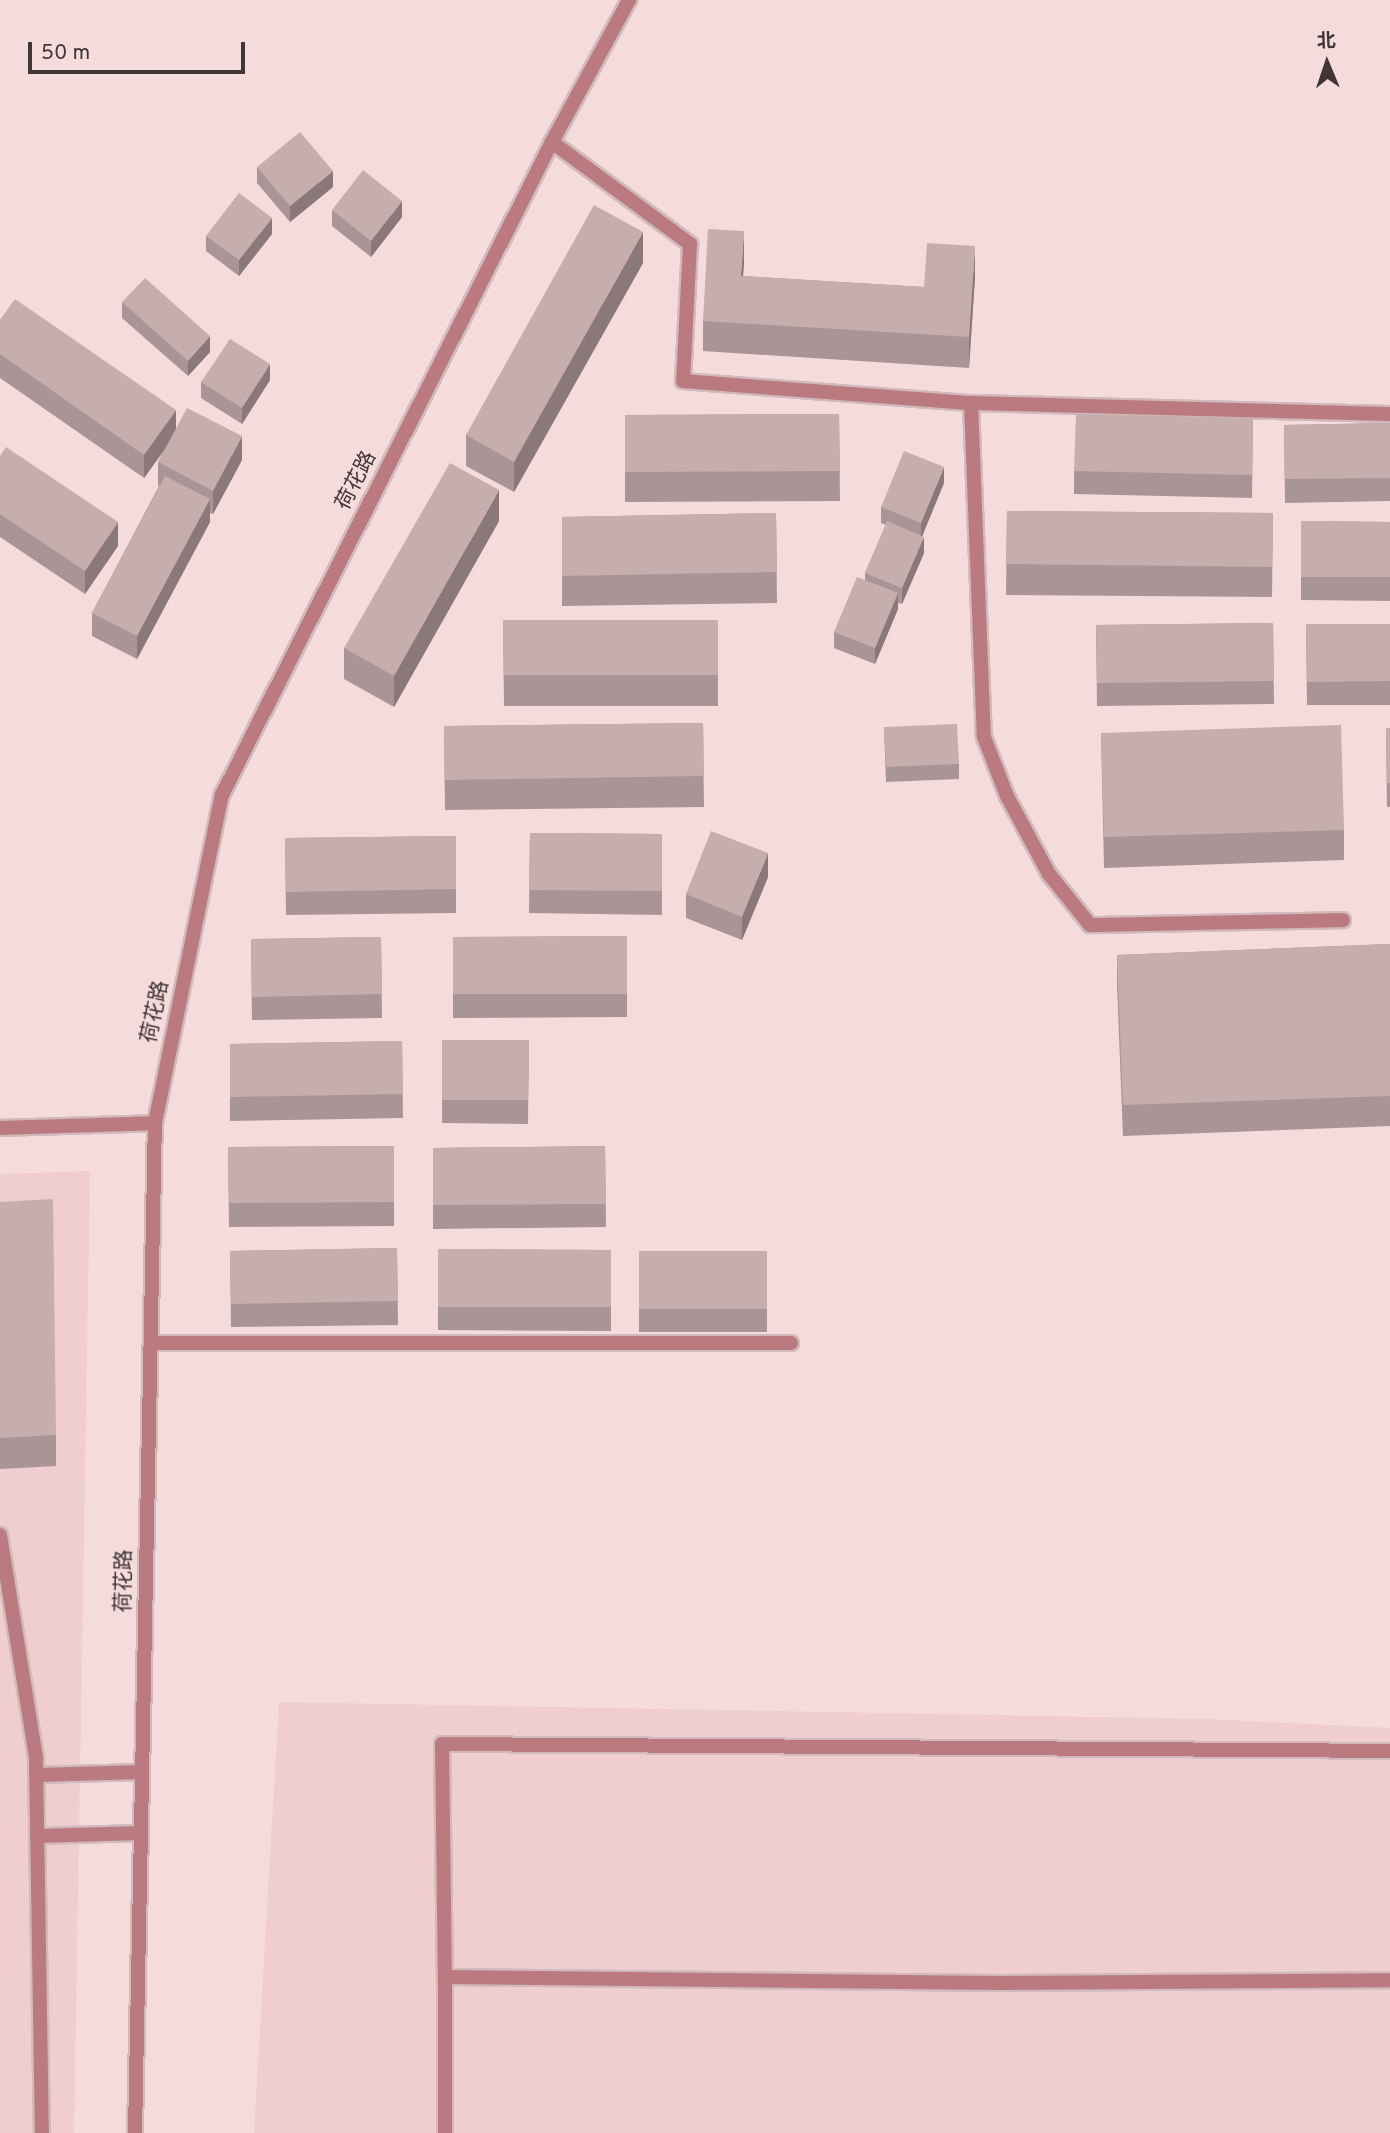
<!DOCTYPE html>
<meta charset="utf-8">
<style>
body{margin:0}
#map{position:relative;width:1390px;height:2133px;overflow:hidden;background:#f5dbdc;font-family:Overpass,"Noto Sans SC",sans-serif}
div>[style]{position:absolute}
.built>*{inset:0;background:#f0ced0}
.roads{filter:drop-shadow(2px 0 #d1babb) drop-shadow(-2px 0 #d1babb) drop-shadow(0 2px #d1babb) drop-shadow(0 -2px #d1babb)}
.service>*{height:14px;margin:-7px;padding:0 7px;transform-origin:7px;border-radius:7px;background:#ba7a7f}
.minor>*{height:14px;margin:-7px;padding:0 7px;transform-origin:7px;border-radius:7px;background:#ba7a7f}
.tertiary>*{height:14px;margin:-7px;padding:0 7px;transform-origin:7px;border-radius:7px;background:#ba7a7f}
.wall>*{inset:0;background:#aa9596}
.shaded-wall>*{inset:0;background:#8b797a}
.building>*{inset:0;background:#c6adae}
span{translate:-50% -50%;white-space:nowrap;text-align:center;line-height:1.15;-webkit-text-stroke:7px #f5dbdc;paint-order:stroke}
.street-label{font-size:21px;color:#403636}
.north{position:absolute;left:1292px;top:28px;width:70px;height:70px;-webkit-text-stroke:5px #f5dbdc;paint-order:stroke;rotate:358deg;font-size:19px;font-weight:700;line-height:28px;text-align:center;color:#403636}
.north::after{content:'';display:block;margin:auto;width:24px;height:32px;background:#403636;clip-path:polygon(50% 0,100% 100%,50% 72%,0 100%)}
.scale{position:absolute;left:28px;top:42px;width:217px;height:32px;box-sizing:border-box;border:4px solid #403636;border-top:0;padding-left:9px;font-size:21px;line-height:24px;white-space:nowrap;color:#403636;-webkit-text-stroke:5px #f5dbdc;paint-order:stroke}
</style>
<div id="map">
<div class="built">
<i style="clip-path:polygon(90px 1171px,74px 2133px,0 2133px,0 1174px)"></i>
<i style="clip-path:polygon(279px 1702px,1209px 1719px,1390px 1728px,1390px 2133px,254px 2133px)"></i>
</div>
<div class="roads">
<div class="service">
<i style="left:0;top:1535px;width:226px;rotate:80.8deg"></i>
<i style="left:36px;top:1758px;width:375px;rotate:89.1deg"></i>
<i style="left:36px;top:1775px;width:106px;rotate:-1.6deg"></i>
<i style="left:37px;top:1836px;width:104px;rotate:-1.7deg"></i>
<i style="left:445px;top:1988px;width:244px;rotate:-90.7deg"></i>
<i style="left:442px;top:1744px;width:948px;rotate:0.42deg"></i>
<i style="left:445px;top:2133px;width:156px;rotate:-90deg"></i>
<i style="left:445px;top:1977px;width:556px;rotate:0.62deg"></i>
<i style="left:1001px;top:1983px;width:389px;rotate:-0.4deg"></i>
</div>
<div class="minor">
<i style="left:552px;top:142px;width:172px;rotate:36.5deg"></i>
<i style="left:690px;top:244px;width:137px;rotate:92.9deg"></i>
<i style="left:683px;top:381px;width:289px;rotate:4.4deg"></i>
<i style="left:971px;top:403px;width:334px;rotate:87.8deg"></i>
<i style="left:984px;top:737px;width:63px;rotate:68.7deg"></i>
<i style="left:1007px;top:796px;width:89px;rotate:61.7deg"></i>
<i style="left:1049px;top:874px;width:65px;rotate:51.2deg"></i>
<i style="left:1090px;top:925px;width:253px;rotate:-1.1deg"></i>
<i style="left:971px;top:403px;width:419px;rotate:1.5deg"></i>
<i style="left:151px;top:1343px;width:640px"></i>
</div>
<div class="tertiary">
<i style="left:0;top:1128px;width:155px;rotate:-1.8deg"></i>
<i style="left:135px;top:2133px;width:1010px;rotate:-88.87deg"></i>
<i style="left:155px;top:1123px;width:335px;rotate:-78.5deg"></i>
<i style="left:222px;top:795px;width:732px;rotate:-63.19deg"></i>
<i style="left:552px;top:142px;width:162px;rotate:-61.5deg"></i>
</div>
</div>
<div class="wall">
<i style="clip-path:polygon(257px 167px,333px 187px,290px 222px,257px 183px)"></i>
<i style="clip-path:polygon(332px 210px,402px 217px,371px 257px,332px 226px)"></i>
<i style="clip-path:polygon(272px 234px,239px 276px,206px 251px,206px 236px)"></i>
<i style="clip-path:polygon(744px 262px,743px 276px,924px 287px,975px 277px,969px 368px,703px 351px,703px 321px)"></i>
<i style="clip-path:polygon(643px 263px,514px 492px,466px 466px,466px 435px)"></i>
<i style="clip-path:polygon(122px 302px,210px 352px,188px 376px,122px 318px)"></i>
<i style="clip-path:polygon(0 320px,176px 429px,242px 460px,213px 514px,210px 513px,210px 522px,137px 659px,92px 636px,92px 613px,159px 486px,158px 485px,158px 462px,164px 450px,144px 478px,0 378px)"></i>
<i style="clip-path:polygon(270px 380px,242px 424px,201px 398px,201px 382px)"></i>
<i style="clip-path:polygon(839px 414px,840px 501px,625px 502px,625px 415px)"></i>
<i style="clip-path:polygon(1253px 418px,1252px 498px,1074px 494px,1074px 471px)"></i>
<i style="clip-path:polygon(1390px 423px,1390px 501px,1285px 503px,1284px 425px)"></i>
<i style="clip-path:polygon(0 456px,118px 546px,85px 594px,0 537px)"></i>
<i style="clip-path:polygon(944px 483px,922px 536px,924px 553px,902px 604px,898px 603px,898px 609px,875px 664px,834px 648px,834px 632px,865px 580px,865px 573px,886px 525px,881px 523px,881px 507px)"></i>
<i style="clip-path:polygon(1007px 511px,1273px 513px,1272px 597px,1006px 595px)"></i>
<i style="clip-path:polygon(776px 513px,777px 603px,562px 606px,562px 517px)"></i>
<i style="clip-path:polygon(499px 521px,394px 707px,344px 679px,344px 648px)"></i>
<i style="clip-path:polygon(1301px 521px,1390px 522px,1390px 601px,1301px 600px)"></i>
<i style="clip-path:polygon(503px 620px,718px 620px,718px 706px,504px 706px)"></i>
<i style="clip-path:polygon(1273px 623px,1274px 704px,1097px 706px,1096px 625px)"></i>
<i style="clip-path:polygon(1306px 624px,1390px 624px,1390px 705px,1307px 705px)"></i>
<i style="clip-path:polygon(703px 723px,704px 807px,445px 810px,444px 726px)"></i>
<i style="clip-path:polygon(884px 727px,959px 764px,959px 779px,886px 782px)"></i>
<i style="clip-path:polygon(1386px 728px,1390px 728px,1390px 807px,1387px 807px)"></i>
<i style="clip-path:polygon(1101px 733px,1344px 830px,1344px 860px,1104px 868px)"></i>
<i style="clip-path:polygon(530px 833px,662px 834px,662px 915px,529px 913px)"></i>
<i style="clip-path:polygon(456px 836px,456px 913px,286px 915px,285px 838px)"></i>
<i style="clip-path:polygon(768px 877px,742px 940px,686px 918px,686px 894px)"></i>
<i style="clip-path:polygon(627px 936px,627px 1017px,453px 1018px,453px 937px)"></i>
<i style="clip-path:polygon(381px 937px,382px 1018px,252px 1020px,251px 939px)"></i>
<i style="clip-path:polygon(1390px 944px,1390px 1126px,1123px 1136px,1117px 985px,1117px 955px)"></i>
<i style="clip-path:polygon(442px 1040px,529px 1040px,528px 1124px,442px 1123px)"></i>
<i style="clip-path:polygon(402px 1041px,403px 1118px,230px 1121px,230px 1044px)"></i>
<i style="clip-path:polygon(394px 1146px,394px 1226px,229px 1227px,228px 1147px)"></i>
<i style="clip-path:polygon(605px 1146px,606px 1227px,433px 1229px,433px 1148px)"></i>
<i style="clip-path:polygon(0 1202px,56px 1435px,56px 1466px,0 1469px)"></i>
<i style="clip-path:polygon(397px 1248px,398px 1325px,231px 1327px,230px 1251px)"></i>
<i style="clip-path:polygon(438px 1249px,611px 1250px,611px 1331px,438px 1330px)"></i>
<i style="clip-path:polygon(639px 1251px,767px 1251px,767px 1332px,639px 1332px)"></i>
</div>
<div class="shaded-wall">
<i style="clip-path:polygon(333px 171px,333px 187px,290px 222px,290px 206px)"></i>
<i style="clip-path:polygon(402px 201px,402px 217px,371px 257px,371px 241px)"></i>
<i style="clip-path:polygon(272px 218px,272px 234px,239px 276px,239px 260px)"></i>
<i style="clip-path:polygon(744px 231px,744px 262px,741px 307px,741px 276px)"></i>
<i style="clip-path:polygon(643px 232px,643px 263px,514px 492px,514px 462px)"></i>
<i style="clip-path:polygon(975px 246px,975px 277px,969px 368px,969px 337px)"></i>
<i style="clip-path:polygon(210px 336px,210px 352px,188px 376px,188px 361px)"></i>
<i style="clip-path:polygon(270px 364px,270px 380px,242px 424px,242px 408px)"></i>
<i style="clip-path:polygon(176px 410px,176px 434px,144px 478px,144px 455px)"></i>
<i style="clip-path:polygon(242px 436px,242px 460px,213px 514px,213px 491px)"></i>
<i style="clip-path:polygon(944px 467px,944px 483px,921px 539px,921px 523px)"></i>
<i style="clip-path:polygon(499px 490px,499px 521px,394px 707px,394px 676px)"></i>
<i style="clip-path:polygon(210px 499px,210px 522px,137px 659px,137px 636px)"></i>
<i style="clip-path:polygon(118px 522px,118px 546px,85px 594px,85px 571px)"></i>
<i style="clip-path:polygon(924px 537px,924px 553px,902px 604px,902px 588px)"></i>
<i style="clip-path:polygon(898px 593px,898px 609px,875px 664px,875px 648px)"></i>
<i style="clip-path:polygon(768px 853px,768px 877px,742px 940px,742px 917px)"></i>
</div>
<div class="building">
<i style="clip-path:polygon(300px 132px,333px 171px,290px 206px,257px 167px)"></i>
<i style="clip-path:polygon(363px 170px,402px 201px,371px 241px,332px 210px)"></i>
<i style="clip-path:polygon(239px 193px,272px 218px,239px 260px,206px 236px)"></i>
<i style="clip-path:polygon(594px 205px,643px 232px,514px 462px,466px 435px)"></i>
<i style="clip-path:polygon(708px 229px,744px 231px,741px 276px,924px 287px,927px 243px,975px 246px,969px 337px,703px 321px)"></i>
<i style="clip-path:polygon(145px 278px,210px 336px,188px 361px,122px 302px)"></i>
<i style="clip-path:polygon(15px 299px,176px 410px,144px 455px,0 354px,0 320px)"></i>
<i style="clip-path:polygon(230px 339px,270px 364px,242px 408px,201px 382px)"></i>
<i style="clip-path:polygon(187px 408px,242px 436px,213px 491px,158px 462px)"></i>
<i style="clip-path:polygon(839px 414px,840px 471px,625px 472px,625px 415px)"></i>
<i style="clip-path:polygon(1076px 414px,1253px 418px,1252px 475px,1074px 471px)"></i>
<i style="clip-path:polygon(1390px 423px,1390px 478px,1285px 479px,1284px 425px)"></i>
<i style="clip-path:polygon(6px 447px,118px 522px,85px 571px,0 514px,0 456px)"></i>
<i style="clip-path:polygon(904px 451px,944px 467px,921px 523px,881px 507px)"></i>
<i style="clip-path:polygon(450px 463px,499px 490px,394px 676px,344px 648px)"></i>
<i style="clip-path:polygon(165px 476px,210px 499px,137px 636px,92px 613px)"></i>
<i style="clip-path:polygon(1007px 511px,1273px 513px,1272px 567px,1006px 564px)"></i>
<i style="clip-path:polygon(776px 513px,777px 572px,562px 576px,562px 517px)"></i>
<i style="clip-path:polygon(887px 521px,924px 537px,902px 588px,865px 573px)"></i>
<i style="clip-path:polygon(1301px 521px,1390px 522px,1390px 577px,1301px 577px)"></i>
<i style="clip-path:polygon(857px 577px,898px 593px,875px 648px,834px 632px)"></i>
<i style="clip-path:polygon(503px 620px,718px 620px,718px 675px,504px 675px)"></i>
<i style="clip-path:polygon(1273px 623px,1274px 681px,1097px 683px,1096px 625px)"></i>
<i style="clip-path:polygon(1306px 624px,1390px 624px,1390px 681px,1307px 682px)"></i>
<i style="clip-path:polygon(703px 723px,704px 776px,445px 780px,444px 726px)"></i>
<i style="clip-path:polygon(957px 724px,959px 764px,886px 767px,884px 727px)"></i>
<i style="clip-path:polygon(1341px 725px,1344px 830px,1104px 837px,1101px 733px)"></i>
<i style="clip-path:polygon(1386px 728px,1390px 728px,1390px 783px,1387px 783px)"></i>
<i style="clip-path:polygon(711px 831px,768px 853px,742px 917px,686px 894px)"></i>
<i style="clip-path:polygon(530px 833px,662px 834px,662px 891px,529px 890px)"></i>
<i style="clip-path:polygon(456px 836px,456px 889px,286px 892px,285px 838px)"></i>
<i style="clip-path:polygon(627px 936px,627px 994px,453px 994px,453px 937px)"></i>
<i style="clip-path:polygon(381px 937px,382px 994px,252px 997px,251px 939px)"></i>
<i style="clip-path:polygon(1390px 944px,1390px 1096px,1123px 1105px,1117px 955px)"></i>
<i style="clip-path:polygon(442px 1040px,529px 1040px,528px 1100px,442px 1100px)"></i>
<i style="clip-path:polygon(402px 1041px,403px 1094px,230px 1097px,230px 1044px)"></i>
<i style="clip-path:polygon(394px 1146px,394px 1202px,229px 1203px,228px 1147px)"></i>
<i style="clip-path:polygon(605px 1146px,606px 1204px,433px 1205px,433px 1148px)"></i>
<i style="clip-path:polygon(53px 1199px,56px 1435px,0 1438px,0 1202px)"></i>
<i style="clip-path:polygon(397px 1248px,398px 1301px,231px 1304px,230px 1251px)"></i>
<i style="clip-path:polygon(438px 1249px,611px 1250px,611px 1307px,438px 1307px)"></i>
<i style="clip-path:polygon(639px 1251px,767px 1251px,767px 1309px,639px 1309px)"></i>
</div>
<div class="street-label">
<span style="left:357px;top:481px;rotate:-63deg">荷花路</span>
<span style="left:156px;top:1012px;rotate:-78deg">荷花路</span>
<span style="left:125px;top:1581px;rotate:-89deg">荷花路</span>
</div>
<div class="north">北</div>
<div class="scale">50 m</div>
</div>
